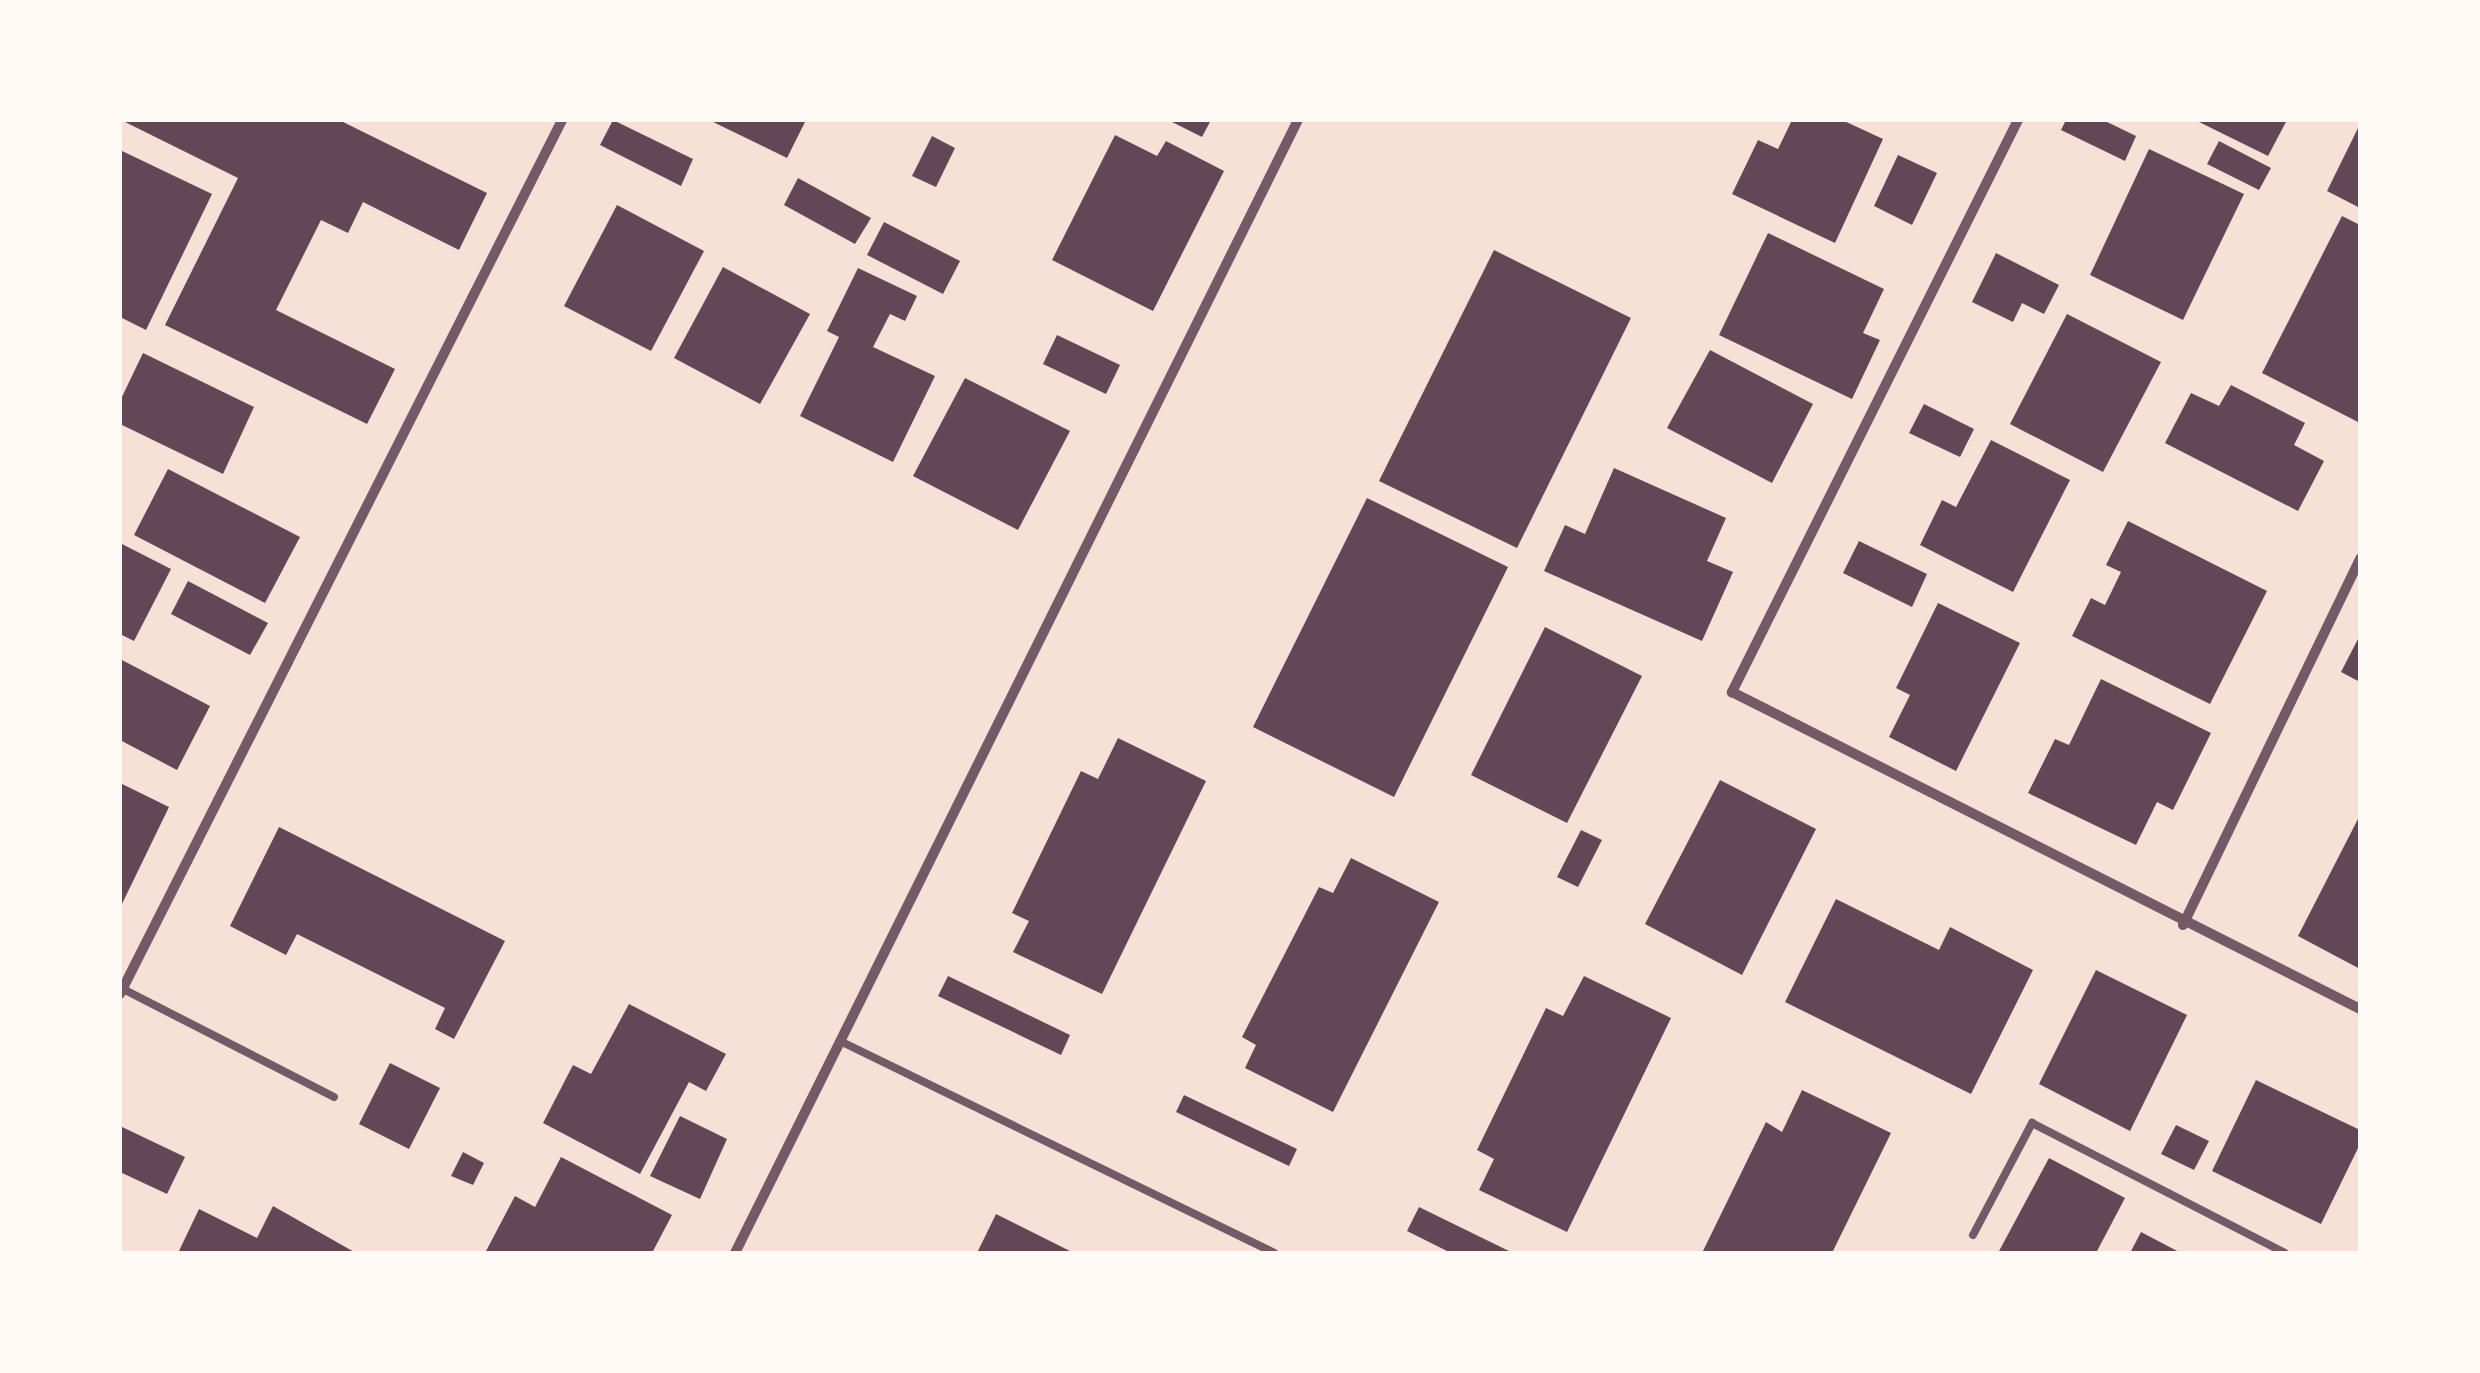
<!DOCTYPE html>
<style>
body{margin:0}
#map{position:relative;width:2480px;height:1373px;overflow:hidden;background:#f7e1d7;font-family:"Sofia Sans Condensed",sans-serif}
div>[style]{position:absolute}
.building>*{inset:0;background:#644757}
.service>*{height:8px;margin:-4px;padding:0 4px;transform-origin:4px;border-radius:4px;background:#755966}
.minor>*{height:10px;margin:-5px;padding:0 5px;transform-origin:5px;border-radius:5px;background:#755966}
span{translate:-50% -50%;white-space:nowrap;text-align:center;line-height:1.15;-webkit-text-stroke:10px #fffaf5;paint-order:stroke}
.frame{position:absolute;inset:0;border:122px solid #fffaf5;pointer-events:none}
</style>
<div id="map">
<div class="building">
<i style="clip-path:polygon(121px 120px,339px 120px,487px 193px,459px 250px,363px 202px,348px 233px,321px 220px,276px 310px,395px 369px,367px 424px,165px 325px,238px 178px)"></i>
<i style="clip-path:polygon(613px 120px,693px 159px,681px 186px,600px 145px)"></i>
<i style="clip-path:polygon(709px 120px,806px 120px,787px 158px)"></i>
<i style="clip-path:polygon(1168px 120px,1211px 120px,1202px 137px)"></i>
<i style="clip-path:polygon(1792px 120px,1842px 120px,1883px 139px,1835px 243px,1732px 194px,1758px 140px,1778px 149px)"></i>
<i style="clip-path:polygon(2066px 120px,2103px 120px,2136px 136px,2125px 161px,2061px 130px)"></i>
<i style="clip-path:polygon(2195px 120px,2287px 120px,2268px 156px)"></i>
<i style="clip-path:polygon(2360px 124px,2360px 208px,2327px 191px)"></i>
<i style="clip-path:polygon(1115px 135px,1157px 156px,1166px 141px,1224px 171px,1153px 311px,1052px 260px)"></i>
<i style="clip-path:polygon(932px 136px,955px 148px,936px 187px,912px 176px)"></i>
<i style="clip-path:polygon(2219px 141px,2271px 168px,2259px 190px,2207px 164px)"></i>
<i style="clip-path:polygon(2149px 149px,2244px 194px,2183px 320px,2090px 275px)"></i>
<i style="clip-path:polygon(120px 150px,212px 194px,146px 330px,120px 317px)"></i>
<i style="clip-path:polygon(1898px 155px,1937px 173px,1912px 225px,1874px 206px)"></i>
<i style="clip-path:polygon(798px 178px,871px 218px,855px 244px,784px 205px)"></i>
<i style="clip-path:polygon(617px 205px,704px 251px,651px 351px,564px 306px)"></i>
<i style="clip-path:polygon(2342px 216px,2360px 225px,2360px 423px,2262px 373px)"></i>
<i style="clip-path:polygon(884px 222px,960px 261px,943px 294px,867px 255px)"></i>
<i style="clip-path:polygon(1768px 233px,1884px 289px,1863px 333px,1880px 340px,1852px 399px,1719px 335px)"></i>
<i style="clip-path:polygon(1494px 250px,1631px 318px,1517px 548px,1379px 481px)"></i>
<i style="clip-path:polygon(1996px 253px,2059px 285px,2044px 314px,2022px 303px,2013px 322px,1972px 302px)"></i>
<i style="clip-path:polygon(723px 267px,810px 314px,760px 404px,674px 358px)"></i>
<i style="clip-path:polygon(858px 268px,917px 296px,905px 321px,890px 314px,873px 347px,935px 376px,893px 462px,800px 416px,839px 337px,827px 331px)"></i>
<i style="clip-path:polygon(2067px 314px,2161px 362px,2103px 472px,2010px 424px)"></i>
<i style="clip-path:polygon(1057px 335px,1120px 365px,1106px 394px,1043px 364px)"></i>
<i style="clip-path:polygon(1710px 350px,1813px 404px,1772px 483px,1667px 428px)"></i>
<i style="clip-path:polygon(143px 353px,254px 407px,223px 474px,120px 424px,120px 401px)"></i>
<i style="clip-path:polygon(965px 378px,1070px 431px,1018px 530px,913px 476px)"></i>
<i style="clip-path:polygon(2231px 385px,2305px 423px,2294px 445px,2324px 461px,2298px 511px,2165px 443px,2191px 393px,2219px 406px)"></i>
<i style="clip-path:polygon(1924px 404px,1974px 429px,1960px 457px,1909px 433px)"></i>
<i style="clip-path:polygon(1991px 440px,2070px 480px,2013px 592px,1920px 545px,1942px 500px,1956px 507px)"></i>
<i style="clip-path:polygon(1614px 468px,1726px 518px,1707px 561px,1733px 572px,1702px 641px,1544px 571px,1565px 525px,1585px 534px)"></i>
<i style="clip-path:polygon(168px 469px,300px 537px,265px 603px,134px 535px)"></i>
<i style="clip-path:polygon(1367px 498px,1508px 567px,1394px 797px,1253px 727px)"></i>
<i style="clip-path:polygon(2128px 521px,2267px 591px,2210px 704px,2072px 636px,2091px 598px,2105px 605px,2121px 572px,2106px 565px)"></i>
<i style="clip-path:polygon(1859px 541px,1927px 574px,1912px 607px,1843px 573px)"></i>
<i style="clip-path:polygon(120px 543px,171px 569px,134px 641px,120px 634px)"></i>
<i style="clip-path:polygon(188px 581px,268px 623px,250px 655px,171px 614px)"></i>
<i style="clip-path:polygon(1938px 603px,2020px 643px,1956px 771px,1889px 737px,1910px 695px,1896px 688px)"></i>
<i style="clip-path:polygon(1545px 627px,1642px 676px,1567px 823px,1471px 775px)"></i>
<i style="clip-path:polygon(2360px 635px,2360px 682px,2341px 672px)"></i>
<i style="clip-path:polygon(120px 659px,210px 706px,177px 770px,120px 740px)"></i>
<i style="clip-path:polygon(2101px 679px,2211px 733px,2173px 810px,2157px 802px,2136px 845px,2028px 793px,2055px 739px,2069px 745px)"></i>
<i style="clip-path:polygon(1118px 738px,1206px 781px,1102px 994px,1013px 952px,1029px 921px,1012px 913px,1081px 771px,1098px 779px)"></i>
<i style="clip-path:polygon(1720px 780px,1816px 829px,1742px 975px,1645px 924px)"></i>
<i style="clip-path:polygon(120px 783px,169px 807px,120px 908px)"></i>
<i style="clip-path:polygon(2360px 815px,2360px 969px,2298px 936px)"></i>
<i style="clip-path:polygon(279px 827px,505px 941px,454px 1039px,435px 1029px,445px 1008px,297px 934px,286px 955px,230px 926px)"></i>
<i style="clip-path:polygon(1581px 830px,1602px 840px,1578px 887px,1557px 877px)"></i>
<i style="clip-path:polygon(1351px 858px,1439px 902px,1333px 1112px,1245px 1068px,1256px 1045px,1242px 1037px,1319px 887px,1333px 893px)"></i>
<i style="clip-path:polygon(1836px 899px,1939px 950px,1950px 927px,2033px 970px,1971px 1094px,1785px 1002px)"></i>
<i style="clip-path:polygon(2096px 970px,2187px 1015px,2130px 1131px,2039px 1084px)"></i>
<i style="clip-path:polygon(948px 976px,1070px 1035px,1061px 1055px,938px 996px)"></i>
<i style="clip-path:polygon(1584px 976px,1671px 1018px,1567px 1232px,1479px 1190px,1494px 1159px,1477px 1150px,1546px 1008px,1563px 1016px)"></i>
<i style="clip-path:polygon(629px 1004px,726px 1054px,706px 1091px,689px 1082px,640px 1174px,543px 1123px,573px 1065px,591px 1074px)"></i>
<i style="clip-path:polygon(390px 1063px,440px 1088px,409px 1149px,359px 1124px)"></i>
<i style="clip-path:polygon(2256px 1080px,2360px 1130px,2360px 1144px,2321px 1224px,2212px 1171px)"></i>
<i style="clip-path:polygon(1802px 1090px,1891px 1133px,1832px 1253px,1702px 1253px,1766px 1122px,1782px 1132px)"></i>
<i style="clip-path:polygon(1184px 1095px,1297px 1149px,1289px 1166px,1176px 1112px)"></i>
<i style="clip-path:polygon(680px 1116px,727px 1139px,700px 1199px,650px 1176px)"></i>
<i style="clip-path:polygon(2176px 1125px,2209px 1141px,2194px 1170px,2161px 1154px)"></i>
<i style="clip-path:polygon(120px 1126px,185px 1157px,167px 1194px,120px 1172px)"></i>
<i style="clip-path:polygon(463px 1152px,484px 1163px,473px 1185px,451px 1176px)"></i>
<i style="clip-path:polygon(561px 1157px,672px 1215px,652px 1253px,485px 1253px,515px 1196px,535px 1207px)"></i>
<i style="clip-path:polygon(2049px 1158px,2125px 1198px,2096px 1253px,1998px 1253px)"></i>
<i style="clip-path:polygon(273px 1206px,356px 1253px,178px 1253px,199px 1209px,257px 1238px)"></i>
<i style="clip-path:polygon(1419px 1207px,1513px 1253px,1451px 1253px,1407px 1231px)"></i>
<i style="clip-path:polygon(996px 1214px,1074px 1253px,977px 1253px)"></i>
<i style="clip-path:polygon(2141px 1232px,2181px 1253px,2130px 1253px)"></i>
</div>
<div class="service">
<i style="left:123px;top:989px;width:237px;rotate:27.1deg"></i>
<i style="left:840px;top:1041px;width:483px;rotate:26deg"></i>
<i style="left:1973px;top:1235px;width:127px;rotate:-62.2deg"></i>
<i style="left:2032px;top:1123px;width:284px;rotate:27.2deg"></i>
</div>
<div class="minor">
<i style="left:2018px;top:120px;width:640px;rotate:116.57deg"></i>
<i style="left:1732px;top:692px;width:703px;rotate:26.78deg"></i>
<i style="left:2183px;top:925px;width:407px;rotate:-64.2deg"></i>
<i style="left:120px;top:994px;width:979px;rotate:-63.17deg"></i>
<i style="left:735px;top:1253px;width:1265px;rotate:-63.58deg"></i>
</div>
<div class="frame"></div>
</div>
